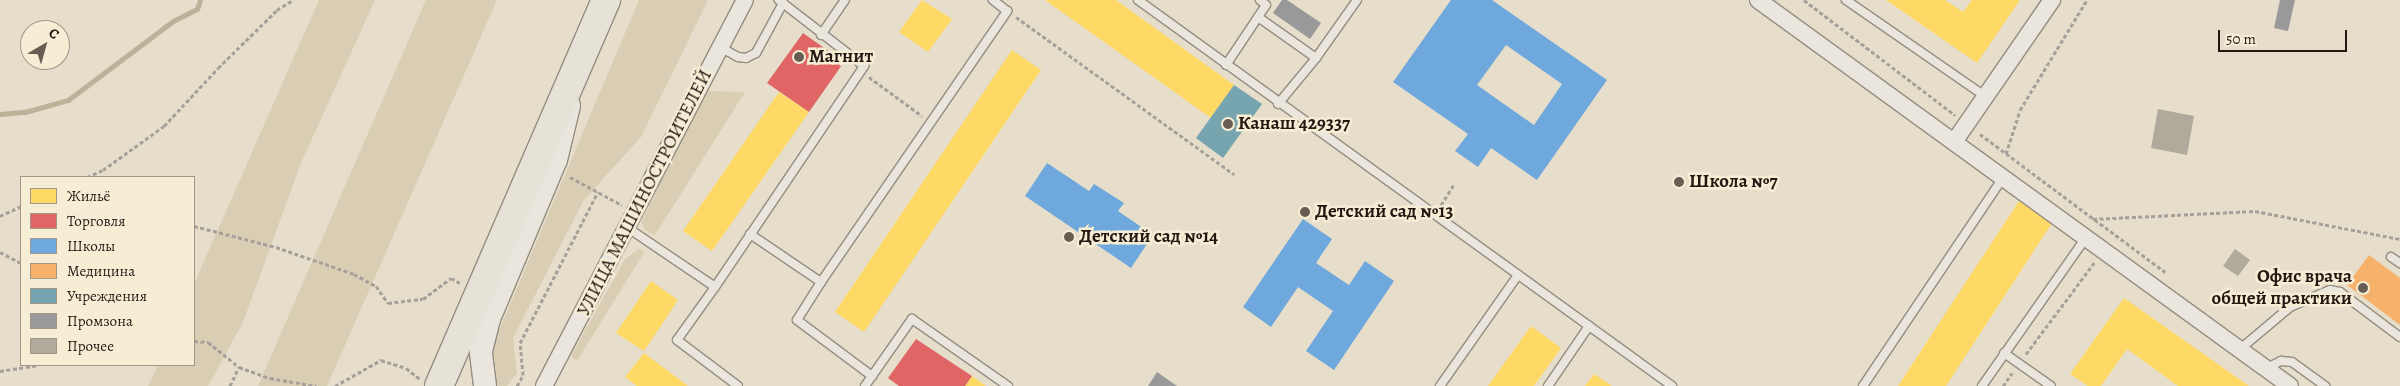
<!DOCTYPE html>
<meta charset="utf-8">
<style>
body{margin:0}
#map{position:relative;width:2400px;height:386px;overflow:hidden;background:#e6deca;font-family:Alegreya,serif}
div>[style]{position:absolute}
.green>*{inset:0;background:#d9ceb4}
.homes>*{inset:0;background:#ffd966}
.shops>*{inset:0;background:#e06666}
.schools>*{inset:0;background:#6fa8dc}
.health>*{inset:0;background:#f6b26b}
.public>*{inset:0;background:#76a5af}
.industry>*{inset:0;background:#999}
.stream>*{height:5px;margin:-2.5px;padding:0 2.5px;transform-origin:2.5px;border-radius:2.5px;background:#bdb199}
.building>*{inset:0;background:#b0aa9c}
.path>*{height:3px;margin-top:-1.5px;transform-origin:0;background:repeating-linear-gradient(90deg,#a5a099 0 4px,transparent 0 6.5px)}
.roads{filter:drop-shadow(1px 0 #938d81) drop-shadow(-1px 0 #938d81) drop-shadow(0 1px #938d81) drop-shadow(0 -1px #938d81)}
.lane>*{height:8px;margin:-4px;padding:0 4px;transform-origin:4px;border-radius:4px;background:#eae6dd}
.street>*{height:16px;margin:-8px;padding:0 8px;transform-origin:8px;border-radius:8px;background:#eae6dd}
.secondary>*{height:22px;margin:-11px;padding:0 11px;transform-origin:11px;border-radius:11px;background:#eae6dd}
.highway>*{height:28px;margin:-14px;padding:0 14px;transform-origin:14px;border-radius:14px;background:#e7e2d7}
.dots>*{width:14px;height:14px;translate:-50% -50%;box-sizing:border-box;border:2px solid #f6edd5;border-radius:50%}
span{translate:-50% -50%;white-space:nowrap;text-align:center;line-height:1.15;-webkit-text-stroke:5px #f6edd5;paint-order:stroke}
.poi-label{font-size:19px;color:#241712;font-weight:700}
.left{translate:0 -50%;text-align:left}
.right{translate:-100% -50%;text-align:right}
.street-label{font-size:19px;color:#241712}
.legend{position:absolute;left:20px;top:176px;width:175px;height:190px;box-sizing:border-box;background:#f6edd5;border:1px solid #a29787;margin:0;padding:6px 9px;list-style:none;font-size:15px;color:#241712}
.legend li{display:flex;align-items:center;gap:10px;height:25px}
.legend b{width:25px;border:1px solid #a29787}
.north{position:absolute;left:20px;top:20px;width:50px;height:50px;box-sizing:border-box;background:#f6edd5;border:1px solid #a29787;border-radius:50%;rotate:38deg;font-size:14px;font-weight:700;line-height:20px;text-align:center;color:#241712}
.north::after{content:'';display:block;margin:auto;width:18px;height:22px;background:#685d52;clip-path:polygon(50% 0,100% 100%,50% 72%,0 100%)}
.scale{position:absolute;left:2218px;top:30px;width:129px;height:22px;box-sizing:border-box;border:2px solid #241712;border-top:0;padding-left:6px;font-size:15px;line-height:18px;white-space:nowrap;color:#241712;-webkit-text-stroke:4px #f6edd5;paint-order:stroke}
</style>
<div id="map">
<div class="green">
<i style="clip-path:polygon(319px 0,375px 0,301px 163px,243px 322px,208px 386px,148px 386px,158px 365px,194px 365px,194px 284px)"></i>
<i style="clip-path:polygon(426px 0,497px 0,327px 386px,258px 386px)"></i>
<i style="clip-path:polygon(639px 0,708px 0,641px 137px,584px 200px,513px 338px,517px 373px,507px 386px,495px 386px,489px 354px)"></i>
<i style="clip-path:polygon(705px 91px,745px 92px,655px 235px,646px 231px,641px 222px)"></i>
<i style="clip-path:polygon(639px 249px,645px 251px,577px 361px,571px 356px,625px 259px)"></i>
</div>
<div class="homes">
<i style="clip-path:polygon(922px 0,952px 19px,928px 52px,899px 32px)"></i>
<i style="clip-path:polygon(1045px 0,1116px 0,1234px 85px,1211px 118px)"></i>
<i style="clip-path:polygon(1886px 0,1945px 0,1963px 12px,1972px 0,2020px 0,1977px 63px)"></i>
<i style="clip-path:polygon(1012px 50px,1041px 70px,864px 332px,835px 312px)"></i>
<i style="clip-path:polygon(779px 92px,809px 112px,712px 251px,683px 231px)"></i>
<i style="clip-path:polygon(2019px 201px,2052px 223px,1946px 386px,1898px 386px)"></i>
<i style="clip-path:polygon(651px 281px,678px 300px,644px 351px,616px 333px)"></i>
<i style="clip-path:polygon(2124px 298px,2249px 386px,2178px 386px,2127px 349px,2101px 386px,2088px 386px,2070px 374px)"></i>
<i style="clip-path:polygon(1531px 326px,1561px 348px,1534px 386px,1488px 386px)"></i>
<i style="clip-path:polygon(644px 353px,688px 386px,637px 386px,625px 377px)"></i>
<i style="clip-path:polygon(1594px 374px,1612px 386px,1585px 386px)"></i>
<i style="clip-path:polygon(972px 376px,986px 386px,965px 386px)"></i>
</div>
<div class="shops">
<i style="clip-path:polygon(803px 33px,844px 62px,809px 112px,767px 83px)"></i>
<i style="clip-path:polygon(916px 339px,972px 376px,965px 386px,899px 386px,888px 378px)"></i>
</div>
<div class="schools">
<i style="clip-path:polygon(evenodd,1451px 0,1492px 0,1607px 80px,1537px 180px,1491px 148px,1478px 167px,1455px 151px,1468px 134px,1393px 82px,1451px 0,1506px 45px,1562px 84px,1534px 125px,1477px 85px,1506px 45px)"></i>
<i style="clip-path:polygon(1047px 163px,1089px 191px,1094px 184px,1124px 203px,1118px 211px,1153px 235px,1131px 268px,1025px 196px)"></i>
<i style="clip-path:polygon(1303px 219px,1332px 239px,1316px 263px,1349px 285px,1365px 261px,1394px 281px,1334px 370px,1306px 351px,1333px 311px,1298px 287px,1271px 327px,1243px 307px)"></i>
</div>
<div class="health">
<i style="clip-path:polygon(2369px 255px,2400px 278px,2400px 325px,2347px 285px)"></i>
</div>
<div class="public">
<i style="clip-path:polygon(1234px 85px,1262px 104px,1223px 158px,1196px 138px)"></i>
</div>
<div class="industry">
<i style="clip-path:polygon(1282px 0,1287px 0,1321px 23px,1310px 39px,1273px 13px)"></i>
<i style="clip-path:polygon(2280px 0,2295px 0,2288px 31px,2274px 28px)"></i>
<i style="clip-path:polygon(1157px 372px,1177px 386px,1148px 386px)"></i>
</div>
<div class="stream">
<i style="left:0;top:114px;width:25px;rotate:-5deg"></i>
<i style="left:25px;top:112px;width:45px;rotate:-15.6deg"></i>
<i style="left:68px;top:100px;width:131px;rotate:-37deg"></i>
<i style="left:173px;top:21px;width:27px;rotate:-27deg"></i>
<i style="left:197px;top:9px;width:9px;rotate:-72deg"></i>
</div>
<div class="building">
<i style="clip-path:polygon(2158px 109px,2194px 116px,2187px 155px,2151px 148px)"></i>
<i style="clip-path:polygon(2235px 249px,2250px 260px,2238px 276px,2223px 266px)"></i>
</div>
<div class="path">
<i style="left:1804px;top:0;width:190px;rotate:37.3deg"></i>
<i style="left:1016px;top:17px;width:269px;rotate:35.8deg"></i>
<i style="left:869px;top:77px;width:66px;rotate:36.3deg"></i>
<i style="left:1980px;top:134px;width:231px;rotate:36.7deg"></i>
<i style="left:2006px;top:154px;width:46px;rotate:-72.3deg"></i>
<i style="left:2020px;top:110px;width:129px;rotate:-58.7deg"></i>
<i style="left:87px;top:177px;width:17px;rotate:-24deg"></i>
<i style="left:103px;top:170px;width:75px;rotate:-35.8deg"></i>
<i style="left:164px;top:126px;width:79px;rotate:-47deg"></i>
<i style="left:218px;top:68px;width:83px;rotate:-44.5deg"></i>
<i style="left:277px;top:10px;width:19px;rotate:-32deg"></i>
<i style="left:570px;top:177px;width:59px;rotate:28.3deg"></i>
<i style="left:1441px;top:205px;width:25px;rotate:-58deg"></i>
<i style="left:0;top:216px;width:23px;rotate:-25deg"></i>
<i style="left:2093px;top:219px;width:162px;rotate:-2.8deg"></i>
<i style="left:2255px;top:211px;width:148px;rotate:10.9deg"></i>
<i style="left:194px;top:226px;width:85px;rotate:14.4deg"></i>
<i style="left:276px;top:247px;width:83px;rotate:19.1deg"></i>
<i style="left:354px;top:274px;width:25px;rotate:29deg"></i>
<i style="left:376px;top:286px;width:21px;rotate:55deg"></i>
<i style="left:388px;top:303px;width:35px;rotate:-7deg"></i>
<i style="left:423px;top:299px;width:35px;rotate:-37deg"></i>
<i style="left:451px;top:278px;width:10px;rotate:29deg"></i>
<i style="left:0;top:252px;width:24px;rotate:28deg"></i>
<i style="left:194px;top:341px;width:14px;rotate:4deg"></i>
<i style="left:208px;top:342px;width:40px;rotate:39deg"></i>
<i style="left:239px;top:367px;width:33px;rotate:20deg"></i>
<i style="left:270px;top:378px;width:47px;rotate:9.9deg"></i>
<i style="left:2026px;top:354px;width:114px;rotate:-53.2deg"></i>
<i style="left:0;top:371px;width:39px;rotate:-9deg"></i>
<i style="left:230px;top:386px;width:21px;rotate:-65deg"></i>
<i style="left:335px;top:386px;width:53px;rotate:-29.5deg"></i>
<i style="left:381px;top:360px;width:26px;rotate:18deg"></i>
<i style="left:406px;top:368px;width:18px;rotate:38deg"></i>
<i style="left:517px;top:386px;width:13px;rotate:-61deg"></i>
<i style="left:523px;top:375px;width:32px;rotate:-95deg"></i>
<i style="left:520px;top:343px;width:170px;rotate:-62.7deg"></i>
<i style="left:2003px;top:386px;width:16px;rotate:-55deg"></i>
</div>
<div class="roads">
<div class="lane">
<i style="left:1138px;top:0;width:659px;rotate:35.86deg"></i>
<i style="left:1846px;top:0;width:170px;rotate:34.7deg"></i>
<i style="left:1258px;top:17px;width:71px;rotate:35.3deg"></i>
<i style="left:1316px;top:58px;width:71px;rotate:-54.7deg"></i>
<i style="left:821px;top:35px;width:42px;rotate:-55.6deg"></i>
<i style="left:720px;top:47px;width:21px;rotate:29deg"></i>
<i style="left:738px;top:57px;width:8px;rotate:7deg"></i>
<i style="left:746px;top:58px;width:11px;rotate:-27deg"></i>
<i style="left:756px;top:53px;width:57px;rotate:-61.6deg"></i>
<i style="left:1226px;top:65px;width:72px;rotate:-56.3deg"></i>
<i style="left:1266px;top:5px;width:8px;rotate:-140deg"></i>
<i style="left:1278px;top:104px;width:60px;rotate:-50.4deg"></i>
<i style="left:628px;top:228px;width:105px;rotate:34.1deg"></i>
<i style="left:715px;top:287px;width:65px;rotate:125.6deg"></i>
<i style="left:677px;top:340px;width:76px;rotate:37deg"></i>
<i style="left:750px;top:234px;width:86px;rotate:34.1deg"></i>
<i style="left:821px;top:282px;width:329px;rotate:-55.5deg"></i>
<i style="left:1007px;top:11px;width:18px;rotate:-142deg"></i>
<i style="left:2391px;top:257px;width:11px;rotate:34deg"></i>
<i style="left:821px;top:282px;width:45px;rotate:122.3deg"></i>
<i style="left:797px;top:320px;width:94px;rotate:36.7deg"></i>
<i style="left:715px;top:287px;width:267px;rotate:-56deg"></i>
<i style="left:864px;top:66px;width:108px;rotate:-142.2deg"></i>
<i style="left:2239px;top:350px;width:67px;rotate:-40.1deg"></i>
<i style="left:2290px;top:307px;width:43px;rotate:-23deg"></i>
<i style="left:2330px;top:290px;width:10px;rotate:11deg"></i>
<i style="left:2340px;top:292px;width:75px;rotate:36.9deg"></i>
<i style="left:2004px;top:353px;width:57px;rotate:35.1deg"></i>
<i style="left:2267px;top:368px;width:16px;rotate:-27deg"></i>
<i style="left:2281px;top:361px;width:11px;rotate:5deg"></i>
<i style="left:2292px;top:362px;width:41px;rotate:36deg"></i>
<i style="left:865px;top:386px;width:82px;rotate:-55deg"></i>
<i style="left:912px;top:319px;width:117px;rotate:34.9deg"></i>
<i style="left:1440px;top:386px;width:136px;rotate:-54.9deg"></i>
<i style="left:1548px;top:386px;width:73px;rotate:-55.7deg"></i>
<i style="left:1863px;top:386px;width:251px;rotate:-56.1deg"></i>
<i style="left:1982px;top:386px;width:179px;rotate:-55deg"></i>
</div>
<div class="street">
<i style="left:1758px;top:0;width:657px;rotate:35.96deg"></i>
<i style="left:1954px;top:142px;width:173px;rotate:-55.4deg"></i>
<i style="left:544px;top:386px;width:435px;rotate:-62.5deg"></i>
</div>
<div class="secondary">
<i style="left:485px;top:386px;width:35px;rotate:-97deg"></i>
<i style="left:481px;top:351px;width:33px;rotate:-76deg"></i>
<i style="left:489px;top:319px;width:173px;rotate:-67.2deg"></i>
<i style="left:556px;top:160px;width:56px;rotate:-76.5deg"></i>
</div>
<div class="highway">
<i style="left:439px;top:386px;width:421px;rotate:-66.6deg"></i>
</div>
</div>
<div class="dots">
<i style="left:799px;top:57px;background:#685d52"></i>
<i style="left:1228px;top:124px;background:#685d52"></i>
<i style="left:1679px;top:182px;background:#685d52"></i>
<i style="left:1305px;top:212px;background:#685d52"></i>
<i style="left:1069px;top:237px;background:#685d52"></i>
<i style="left:2363px;top:288px;background:#685d52"></i>
</div>
<div class="poi-label">
<span class="left" style="left:809px;top:57px">Магнит</span>
<span class="left" style="left:1238px;top:124px">Канаш 429337</span>
<span class="left" style="left:1689px;top:182px">Школа №7</span>
<span class="left" style="left:1315px;top:212px">Детский сад №13</span>
<span class="left" style="left:1079px;top:237px">Детский сад №14</span>
<span class="right" style="left:2352px;top:288px">Офис врача<br>общей практики</span>
</div>
<div class="street-label">
<span style="left:645px;top:193px;rotate:-63deg">УЛИЦА МАШИНОСТРОИТЕЛЕЙ</span>
</div>
<ul class="legend">
<li><b style="height:14px;background:#ffd966"></b>Жильё</li>
<li><b style="height:14px;background:#e06666"></b>Торговля</li>
<li><b style="height:14px;background:#6fa8dc"></b>Школы</li>
<li><b style="height:14px;background:#f6b26b"></b>Медицина</li>
<li><b style="height:14px;background:#76a5af"></b>Учреждения</li>
<li><b style="height:14px;background:#999"></b>Промзона</li>
<li><b style="height:14px;background:#b0aa9c"></b>Прочее</li>
</ul>
<div class="north">С</div>
<div class="scale">50 m</div>
</div>
